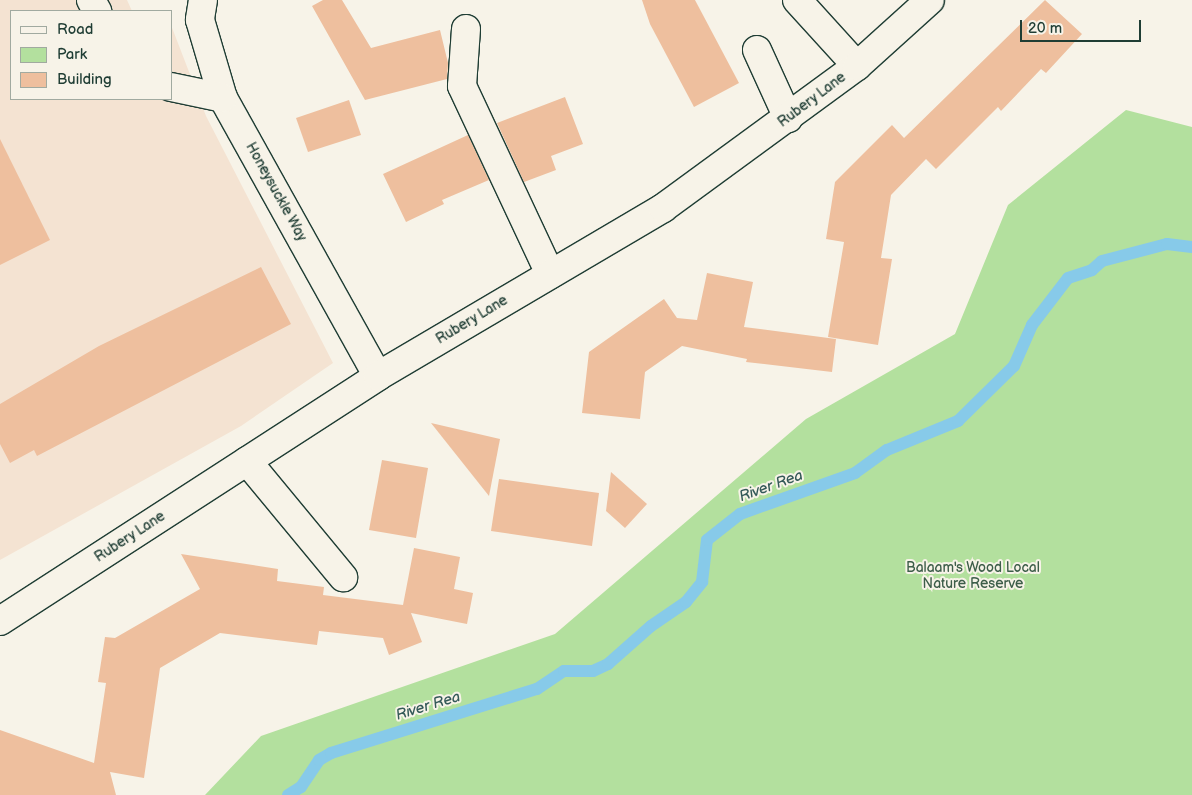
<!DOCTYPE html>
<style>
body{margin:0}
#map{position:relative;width:1192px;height:795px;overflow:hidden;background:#f7f3e8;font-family:"Balsamiq Sans",sans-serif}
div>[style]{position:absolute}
.built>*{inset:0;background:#f4e3d2}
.green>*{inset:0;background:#b3e09e}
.stream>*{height:12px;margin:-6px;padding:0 6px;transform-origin:6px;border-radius:6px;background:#87cae9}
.building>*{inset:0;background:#eebf9e}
.roads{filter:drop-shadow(1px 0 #1f3d34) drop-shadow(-1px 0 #1f3d34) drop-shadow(0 1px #1f3d34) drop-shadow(0 -1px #1f3d34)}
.minor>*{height:28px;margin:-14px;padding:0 14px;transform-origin:14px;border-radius:14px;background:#f7f3e8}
span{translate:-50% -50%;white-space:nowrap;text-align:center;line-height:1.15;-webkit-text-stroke:4px #f7f3e8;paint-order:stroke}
.street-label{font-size:14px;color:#1f3d34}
.park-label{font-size:14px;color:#3d5e49}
.water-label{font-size:15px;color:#345958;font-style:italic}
.legend{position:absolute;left:10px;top:10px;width:162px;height:90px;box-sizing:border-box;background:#f7f3e8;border:1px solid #a1aaa0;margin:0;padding:6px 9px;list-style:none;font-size:15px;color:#1f3d34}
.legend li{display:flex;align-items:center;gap:10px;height:25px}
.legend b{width:25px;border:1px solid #a1aaa0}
.scale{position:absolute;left:1020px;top:20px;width:121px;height:22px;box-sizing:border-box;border:2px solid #1f3d34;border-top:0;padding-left:6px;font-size:15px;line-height:18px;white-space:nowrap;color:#1f3d34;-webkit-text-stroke:4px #f7f3e8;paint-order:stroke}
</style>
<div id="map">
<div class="built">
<i style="clip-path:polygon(0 0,127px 0,132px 11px,11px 11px,11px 99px,171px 99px,171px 25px,206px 116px,333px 363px,241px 426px,0 560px)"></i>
</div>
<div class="green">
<i style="clip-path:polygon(1126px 110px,1192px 127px,1192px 795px,205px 795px,261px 736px,555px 634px,806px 419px,955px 334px,1008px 205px)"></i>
</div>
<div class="stream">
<i style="left:288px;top:795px;width:15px;rotate:-32deg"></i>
<i style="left:301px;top:787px;width:32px;rotate:-56deg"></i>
<i style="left:319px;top:760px;width:14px;rotate:-30deg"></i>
<i style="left:331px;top:753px;width:216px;rotate:-17.3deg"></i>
<i style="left:537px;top:689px;width:32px;rotate:-34deg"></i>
<i style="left:564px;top:671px;width:29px"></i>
<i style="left:593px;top:671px;width:17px;rotate:-25deg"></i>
<i style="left:608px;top:664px;width:57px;rotate:-41.5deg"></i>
<i style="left:651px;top:626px;width:42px;rotate:-34.4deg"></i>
<i style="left:686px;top:602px;width:26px;rotate:-51deg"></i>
<i style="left:702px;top:582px;width:42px;rotate:-83.2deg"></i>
<i style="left:707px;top:540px;width:42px;rotate:-38.2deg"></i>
<i style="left:740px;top:514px;width:122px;rotate:-19.6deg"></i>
<i style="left:855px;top:473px;width:39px;rotate:-36deg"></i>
<i style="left:887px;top:450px;width:77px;rotate:-22.2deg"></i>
<i style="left:958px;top:421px;width:78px;rotate:-44.5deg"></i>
<i style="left:1014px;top:366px;width:45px;rotate:-66.3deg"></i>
<i style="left:1032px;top:325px;width:59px;rotate:-52.5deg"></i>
<i style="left:1068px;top:278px;width:25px;rotate:-18deg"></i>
<i style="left:1092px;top:270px;width:13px;rotate:-42deg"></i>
<i style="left:1102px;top:261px;width:67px;rotate:-14.7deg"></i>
<i style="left:1167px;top:244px;width:25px;rotate:7deg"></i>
</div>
<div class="building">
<i style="clip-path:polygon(323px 0,342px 0,371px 48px,440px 30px,448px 63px,447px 79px,365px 100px,312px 6px)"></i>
<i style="clip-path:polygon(642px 0,695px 0,739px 83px,694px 107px,650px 24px)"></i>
<i style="clip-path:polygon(1045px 0,1082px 34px,1046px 73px,1041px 69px,1001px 111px,998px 107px,936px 169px,926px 159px,891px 195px,881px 258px,892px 259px,878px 345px,828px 337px,844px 242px,826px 239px,835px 182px,892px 125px,904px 138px)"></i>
<i style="clip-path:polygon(565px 97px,583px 144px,551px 156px,556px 170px,524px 182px,497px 123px)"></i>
<i style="clip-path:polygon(349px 100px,361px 135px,308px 152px,296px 118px)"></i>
<i style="clip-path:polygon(468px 135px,489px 180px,442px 200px,444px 204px,406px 222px,383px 174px)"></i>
<i style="clip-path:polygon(0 139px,50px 240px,0 265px)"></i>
<i style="clip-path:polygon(261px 267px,291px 324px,37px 456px,34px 450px,10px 463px,0 444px,0 404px,99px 346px)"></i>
<i style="clip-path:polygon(707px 273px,753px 282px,744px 327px,836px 339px,832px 372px,746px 362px,747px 359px,682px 346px,645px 372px,640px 419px,582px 413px,589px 352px,664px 299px,677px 318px,697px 320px)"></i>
<i style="clip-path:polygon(431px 423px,500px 439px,489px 496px)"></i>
<i style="clip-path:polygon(382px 460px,428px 468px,416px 538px,369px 530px)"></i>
<i style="clip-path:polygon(611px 472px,647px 504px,625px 528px,606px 511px)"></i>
<i style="clip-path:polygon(499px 479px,599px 493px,592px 546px,491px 531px)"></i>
<i style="clip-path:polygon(414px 548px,460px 557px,454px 589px,473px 593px,467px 624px,411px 613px,422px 642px,389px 655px,383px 638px,319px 631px,317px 645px,220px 633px,160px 668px,144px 778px,110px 772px,116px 795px,0 795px,0 730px,94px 763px,106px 683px,98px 682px,105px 637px,115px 638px,200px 589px,181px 554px,278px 569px,277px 581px,324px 587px,323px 595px,403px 605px)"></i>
</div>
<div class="roads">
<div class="minor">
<i style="left:91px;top:0;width:13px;rotate:61deg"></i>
<i style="left:203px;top:0;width:20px;rotate:99deg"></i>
<i style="left:200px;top:20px;width:81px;rotate:73.6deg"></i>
<i style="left:223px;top:98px;width:318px;rotate:60.9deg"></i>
<i style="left:797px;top:0;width:89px;rotate:47.7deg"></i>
<i style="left:466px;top:29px;width:57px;rotate:94deg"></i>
<i style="left:462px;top:86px;width:208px;rotate:64.9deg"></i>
<i style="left:757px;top:50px;width:75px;rotate:65.5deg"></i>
<i style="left:171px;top:87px;width:53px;rotate:11.9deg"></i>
<i style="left:247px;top:461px;width:151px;rotate:50.4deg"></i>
<i style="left:0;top:621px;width:450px;rotate:-32.9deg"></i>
<i style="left:378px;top:376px;width:331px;rotate:-30.5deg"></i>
<i style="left:663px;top:208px;width:240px;rotate:-36.2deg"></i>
<i style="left:857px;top:66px;width:98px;rotate:-42.1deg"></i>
</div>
</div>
<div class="street-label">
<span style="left:812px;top:100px;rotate:-37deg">Rubery Lane</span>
<span style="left:276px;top:192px;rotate:61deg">Honeysuckle Way</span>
<span style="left:472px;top:320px;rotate:-31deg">Rubery Lane</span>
<span style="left:130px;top:537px;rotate:-33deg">Rubery Lane</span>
</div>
<div class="park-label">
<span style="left:973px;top:576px">Balaam's Wood Local<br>Nature Reserve</span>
</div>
<div class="water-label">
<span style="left:771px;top:486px;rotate:-20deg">River Rea</span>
<span style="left:428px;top:706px;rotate:-17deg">River Rea</span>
</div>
<ul class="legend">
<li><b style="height:6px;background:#f7f3e8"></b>Road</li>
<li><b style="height:14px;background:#b3e09e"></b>Park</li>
<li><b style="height:14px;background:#eebf9e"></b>Building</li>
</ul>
<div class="scale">20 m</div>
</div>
